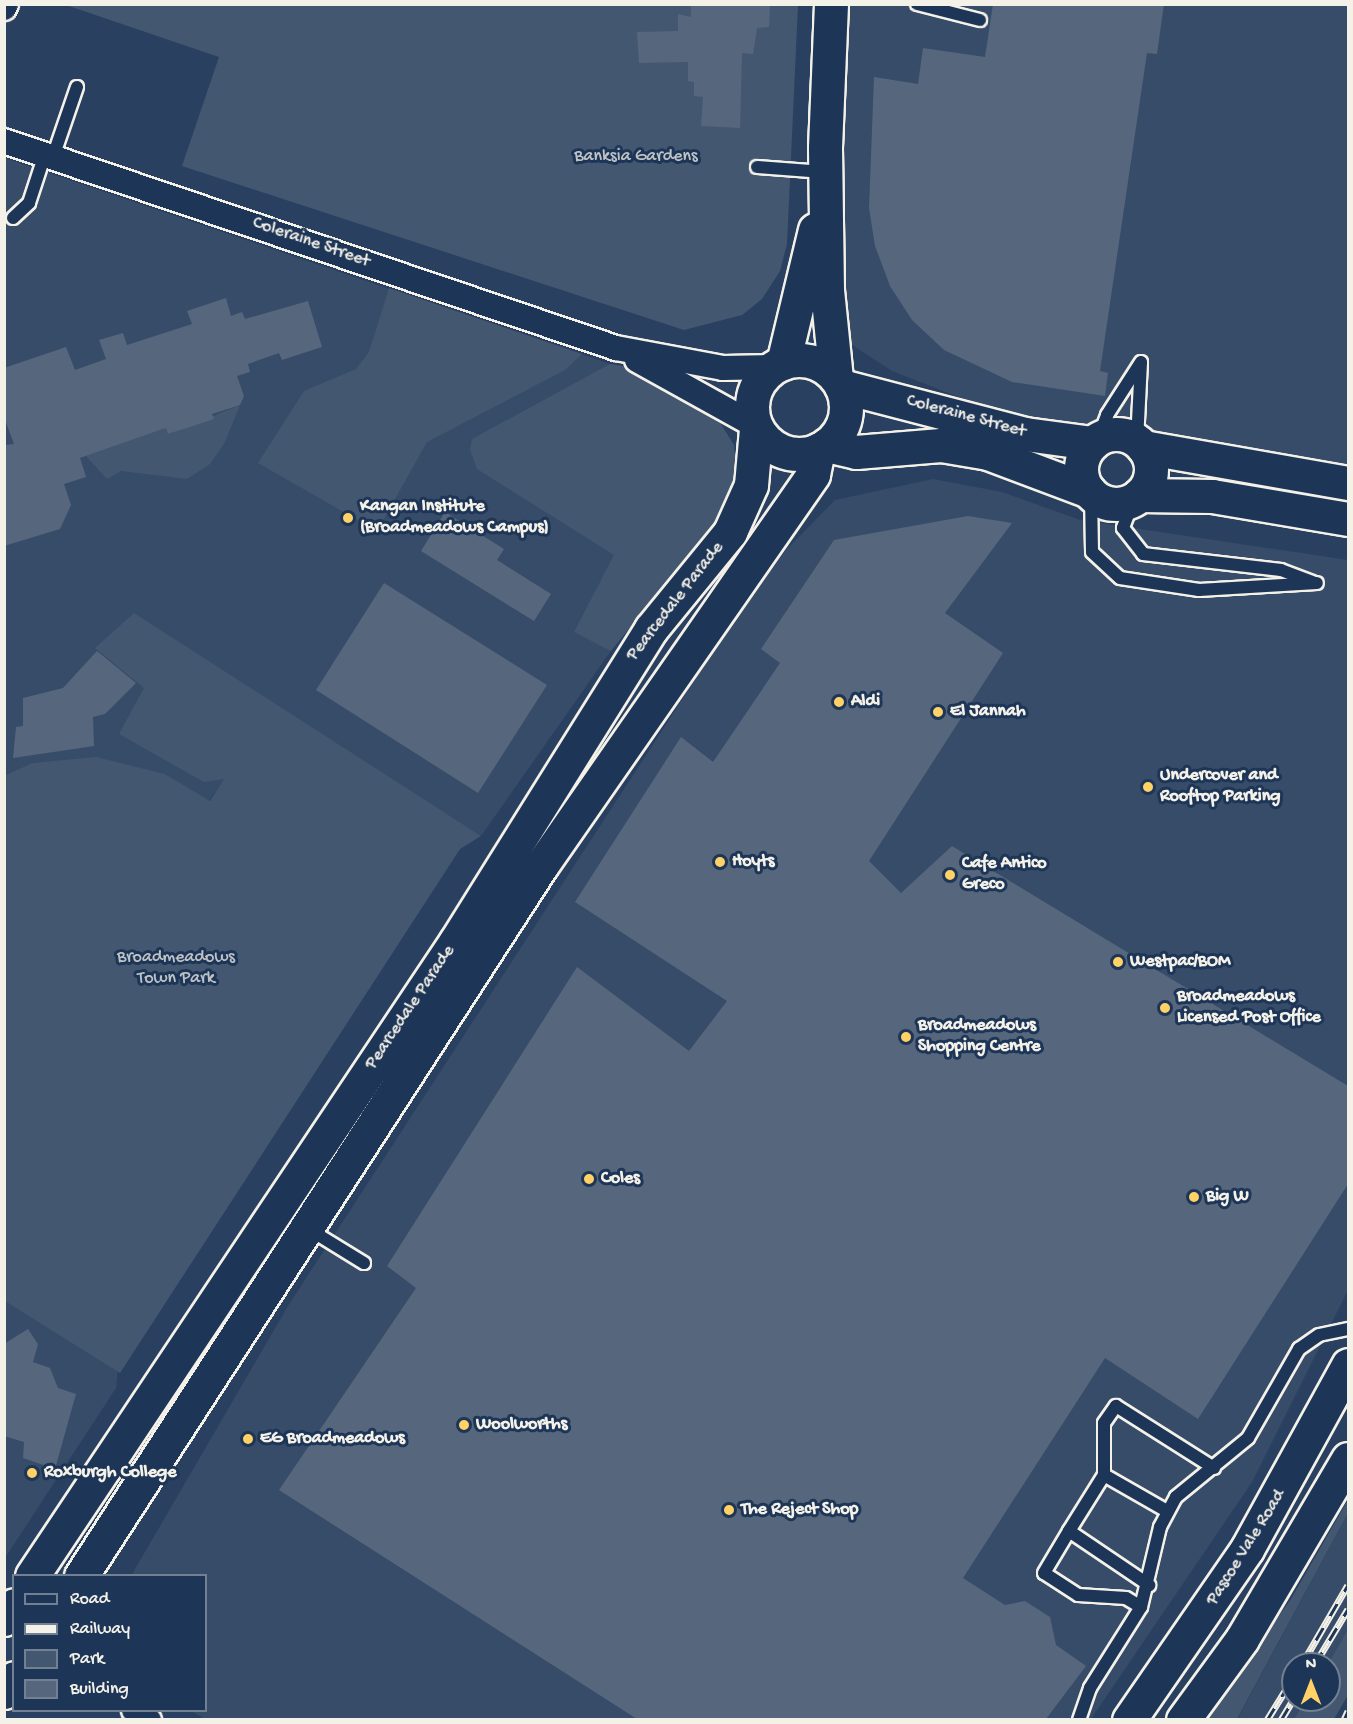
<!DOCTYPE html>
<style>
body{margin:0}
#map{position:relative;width:1353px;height:1724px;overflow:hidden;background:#2a4060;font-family:"Gochi Hand",sans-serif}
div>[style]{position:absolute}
.built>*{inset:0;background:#374c69}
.green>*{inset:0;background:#445771}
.building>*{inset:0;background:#56677d}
.roads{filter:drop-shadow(2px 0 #f4f1e8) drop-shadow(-2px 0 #f4f1e8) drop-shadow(0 2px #f4f1e8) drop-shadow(0 -2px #f4f1e8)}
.lane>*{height:12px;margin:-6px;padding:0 6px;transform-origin:6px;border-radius:6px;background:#1d3557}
.street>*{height:24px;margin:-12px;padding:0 12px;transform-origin:12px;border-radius:12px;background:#1d3557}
.secondary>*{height:33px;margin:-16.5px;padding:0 16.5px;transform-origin:16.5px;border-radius:16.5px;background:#1d3557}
.secondary>.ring{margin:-16.5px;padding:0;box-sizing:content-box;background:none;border:33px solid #1d3557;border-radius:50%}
.primary>*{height:33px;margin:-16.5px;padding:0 16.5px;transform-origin:16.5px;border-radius:16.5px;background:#1d3557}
.rail>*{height:7px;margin-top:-3.5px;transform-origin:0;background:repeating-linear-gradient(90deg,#1d3557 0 14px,#f4f1e8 0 28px);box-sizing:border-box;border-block:2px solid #f4f1e8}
.dots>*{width:16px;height:16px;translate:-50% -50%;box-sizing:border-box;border:3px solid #1d3557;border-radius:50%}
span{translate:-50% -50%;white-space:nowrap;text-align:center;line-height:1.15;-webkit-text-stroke:6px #1d3557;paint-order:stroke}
.park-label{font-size:18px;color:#bfc3c4}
.street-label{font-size:18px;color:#f4f1e8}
.poi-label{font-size:18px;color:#f4f1e8;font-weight:700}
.left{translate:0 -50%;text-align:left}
.frame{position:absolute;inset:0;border:6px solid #f4f1e8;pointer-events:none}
.legend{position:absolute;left:12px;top:1574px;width:195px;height:138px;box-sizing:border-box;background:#1d3557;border:2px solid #738091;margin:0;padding:8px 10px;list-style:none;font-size:18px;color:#f4f1e8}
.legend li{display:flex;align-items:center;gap:12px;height:30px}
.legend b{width:30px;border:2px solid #738091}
.north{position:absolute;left:1281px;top:1652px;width:60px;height:60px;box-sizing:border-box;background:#1d3557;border:2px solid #738091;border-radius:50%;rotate:0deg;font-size:16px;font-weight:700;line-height:24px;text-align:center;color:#f4f1e8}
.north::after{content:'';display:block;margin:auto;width:21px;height:27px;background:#ffd166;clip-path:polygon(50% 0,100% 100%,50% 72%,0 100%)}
</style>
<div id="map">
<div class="built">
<i style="clip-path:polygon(820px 5px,1348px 5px,1348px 465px,997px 412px,892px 371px,823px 326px)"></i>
<i style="clip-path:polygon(5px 158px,610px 364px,672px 400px,686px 544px,481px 836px,274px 708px,209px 801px,165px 774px,63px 761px,32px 763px,5px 776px)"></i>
<i style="clip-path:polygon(933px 479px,1002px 492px,1080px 520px,1348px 560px,1348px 1290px,1252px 1482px,1091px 1719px,205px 1719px,191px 1711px,206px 1710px,206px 1576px,131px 1576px,288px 1306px,732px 623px,786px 550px,835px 500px)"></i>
<i style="clip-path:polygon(5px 1299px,118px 1367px,116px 1388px,5px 1558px)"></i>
<i style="clip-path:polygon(1348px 1513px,1348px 1629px,1328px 1664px,1293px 1664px,1293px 1700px,1306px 1700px,1294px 1719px,1237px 1720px)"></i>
</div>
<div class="green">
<i style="clip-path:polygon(66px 5px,798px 5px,787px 244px,780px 271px,762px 299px,742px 315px,684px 330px,182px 166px,219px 57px)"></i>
<i style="clip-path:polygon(389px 288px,582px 354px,565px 370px,427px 442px,377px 531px,258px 463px,304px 391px,356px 369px,369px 352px)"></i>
<i style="clip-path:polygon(610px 364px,629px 367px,721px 424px,734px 445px,737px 479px,725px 509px,611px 651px,574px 632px,614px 555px,477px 469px,470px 450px,472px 439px)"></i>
<i style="clip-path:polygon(240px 405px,224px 444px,210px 464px,187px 479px,121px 471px,107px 479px,86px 456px,166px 428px,169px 434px)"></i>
<i style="clip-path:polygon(134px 613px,481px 836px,460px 849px,120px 1373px,5px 1301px,4px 776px,32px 763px,96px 757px,165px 774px,210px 801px,224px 779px,204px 782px,119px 734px,144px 688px,95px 648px)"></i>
<i style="clip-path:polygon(1348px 1500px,1348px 1513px,1237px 1719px,1206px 1719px,1291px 1599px)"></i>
<i style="clip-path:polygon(1348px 1629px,1348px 1695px,1334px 1719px,1294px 1719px,1306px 1700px,1329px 1700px,1328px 1664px)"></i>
</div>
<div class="building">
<i style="clip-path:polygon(691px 4px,770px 4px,769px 27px,757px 28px,753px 54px,742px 53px,740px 128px,701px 126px,703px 97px,694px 96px,694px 82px,688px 81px,688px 62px,639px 63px,637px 32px,678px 31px,678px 14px,691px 17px)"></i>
<i style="clip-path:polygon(993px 4px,1164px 4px,1157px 54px,1147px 53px,1100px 371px,1108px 373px,1105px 396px,1012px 382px,944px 350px,912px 320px,890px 286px,875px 246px,869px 208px,874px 77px,918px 84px,923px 48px,985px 57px)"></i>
<i style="clip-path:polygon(226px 298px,231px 316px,242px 312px,245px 319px,308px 301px,322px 347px,282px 360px,279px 353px,248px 364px,250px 372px,237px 376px,244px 396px,240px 405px,212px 414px,214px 419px,168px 434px,166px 428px,80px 458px,86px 477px,64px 484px,71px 505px,60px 529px,4px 546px,4px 445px,14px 444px,4px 417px,4px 368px,66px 347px,75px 370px,106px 359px,99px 340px,123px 333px,127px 345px,192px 324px,187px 311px)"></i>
<i style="clip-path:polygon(445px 512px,504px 549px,497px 560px,551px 594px,534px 621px,421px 551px)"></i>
<i style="clip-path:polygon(968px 516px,1012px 523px,945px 613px,1003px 653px,869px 861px,901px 893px,952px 846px,1348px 1086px,1348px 1184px,1198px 1419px,1105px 1358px,963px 1578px,1005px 1605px,1025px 1601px,1050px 1617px,1056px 1645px,1086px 1666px,1046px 1719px,637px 1719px,279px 1490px,416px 1288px,387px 1266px,577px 967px,689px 1051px,727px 1001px,575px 902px,681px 737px,713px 762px,780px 663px,761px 649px,834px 540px)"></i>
<i style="clip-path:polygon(384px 583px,547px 685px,478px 793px,316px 690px)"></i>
<i style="clip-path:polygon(97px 651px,136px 683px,105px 714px,93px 717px,94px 746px,13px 758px,16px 727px,23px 726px,23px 698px,63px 688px)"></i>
<i style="clip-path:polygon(28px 1329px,38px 1344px,33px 1362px,50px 1368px,58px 1388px,76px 1394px,55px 1469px,23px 1458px,24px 1442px,4px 1436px,4px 1344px)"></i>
</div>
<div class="roads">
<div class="lane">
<i style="left:917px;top:4px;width:65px;rotate:14.3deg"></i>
<i style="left:53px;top:157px;width:74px;rotate:-71.1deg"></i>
<i style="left:757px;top:167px;width:67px;rotate:4.3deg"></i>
<i style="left:13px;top:218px;width:22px;rotate:-43deg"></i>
<i style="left:29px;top:203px;width:52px;rotate:-71.9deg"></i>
<i style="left:1098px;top:439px;width:26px;rotate:-69deg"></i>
<i style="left:1107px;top:415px;width:63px;rotate:-57.3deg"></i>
<i style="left:1137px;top:441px;width:78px;rotate:-87.1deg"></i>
<i style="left:1091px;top:494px;width:58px;rotate:89deg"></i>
<i style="left:1092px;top:552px;width:38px;rotate:43deg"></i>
<i style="left:1120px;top:578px;width:80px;rotate:8.6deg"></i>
<i style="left:1199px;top:590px;width:118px;rotate:-3.4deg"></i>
<i style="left:1134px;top:499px;width:31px;rotate:111deg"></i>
<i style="left:1123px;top:528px;width:33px;rotate:52deg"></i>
<i style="left:1143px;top:554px;width:139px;rotate:6.6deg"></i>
<i style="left:1281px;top:570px;width:34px;rotate:21deg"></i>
<i style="left:307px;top:1228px;width:67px;rotate:31.6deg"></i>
<i style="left:1104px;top:1475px;width:52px;rotate:-90deg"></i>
<i style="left:1104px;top:1423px;width:21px;rotate:-55deg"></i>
<i style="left:1116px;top:1406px;width:116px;rotate:32.3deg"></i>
<i style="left:1069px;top:1531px;width:66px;rotate:-58deg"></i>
<i style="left:1104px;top:1475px;width:73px;rotate:29.7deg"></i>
<i style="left:1141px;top:1607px;width:17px;rotate:-149deg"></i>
<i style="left:1126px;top:1598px;width:48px;rotate:-176.4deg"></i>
<i style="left:1078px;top:1595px;width:40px;rotate:-147.1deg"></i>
<i style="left:1044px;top:1573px;width:49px;rotate:-59.2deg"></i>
<i style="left:1069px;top:1531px;width:97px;rotate:34deg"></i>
<i style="left:1079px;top:1720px;width:34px;rotate:-71deg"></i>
<i style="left:1090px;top:1688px;width:96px;rotate:-57.8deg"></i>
<i style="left:1141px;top:1607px;width:82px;rotate:-76.6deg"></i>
<i style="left:1160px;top:1527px;width:34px;rotate:-62deg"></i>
<i style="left:1176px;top:1497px;width:93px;rotate:-39.3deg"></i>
<i style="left:1248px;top:1438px;width:103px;rotate:-60.2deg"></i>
<i style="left:1299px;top:1349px;width:24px;rotate:-35deg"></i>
<i style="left:1319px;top:1335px;width:30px;rotate:-12deg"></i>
</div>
<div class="street">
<i style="left:4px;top:8px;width:4px;rotate:-63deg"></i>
<i style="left:4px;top:141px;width:646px;rotate:18.69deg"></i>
<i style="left:616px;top:348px;width:109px;rotate:10.6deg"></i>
<i style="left:723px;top:368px;width:51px;rotate:-1.1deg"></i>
<i style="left:637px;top:360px;width:136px;rotate:29deg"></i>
<i style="left:134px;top:1710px;width:18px;rotate:34deg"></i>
</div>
<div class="secondary">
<i style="left:831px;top:4px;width:144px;rotate:92.4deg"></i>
<i style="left:825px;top:148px;width:142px;rotate:89.2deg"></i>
<i style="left:827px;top:290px;width:88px;rotate:84.2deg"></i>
<i class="ring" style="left:752px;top:360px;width:61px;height:61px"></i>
<i style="left:783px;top:363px;width:137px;rotate:-76.5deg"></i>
<i style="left:841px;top:386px;width:190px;rotate:14.6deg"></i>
<i style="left:1025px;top:434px;width:68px;rotate:7.7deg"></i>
<i class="ring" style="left:1081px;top:434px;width:37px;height:37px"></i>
<i style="left:826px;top:445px;width:31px;rotate:13deg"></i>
<i style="left:856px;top:452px;width:85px;rotate:-4.7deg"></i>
<i style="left:941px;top:445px;width:48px;rotate:9.7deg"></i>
<i style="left:988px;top:453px;width:108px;rotate:20.6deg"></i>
<i style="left:1143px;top:447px;width:208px;rotate:10deg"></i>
<i style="left:1139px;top:495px;width:73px;rotate:0.8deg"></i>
<i style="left:1212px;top:496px;width:138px;rotate:9.6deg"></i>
<i style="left:32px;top:1576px;width:764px;rotate:-56.27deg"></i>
<i style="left:456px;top:941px;width:368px;rotate:-58deg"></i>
<i style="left:651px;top:629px;width:125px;rotate:-50.8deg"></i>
<i style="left:730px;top:532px;width:51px;rotate:-65.9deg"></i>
<i style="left:751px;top:485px;width:56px;rotate:-84.9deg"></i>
<i style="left:81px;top:1576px;width:846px;rotate:-57.06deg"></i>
<i style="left:541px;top:866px;width:477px;rotate:-55.2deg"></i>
<i style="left:813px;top:474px;width:25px;rotate:-78deg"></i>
<i style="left:4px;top:1619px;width:17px;rotate:-54deg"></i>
<i style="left:4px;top:1692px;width:17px;rotate:-54deg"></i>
</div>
<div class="primary">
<i style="left:1129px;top:1720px;width:208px;rotate:-55.4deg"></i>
<i style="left:1247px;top:1549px;width:210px;rotate:-61.2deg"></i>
<i style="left:1183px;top:1720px;width:100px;rotate:-53.9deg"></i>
<i style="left:1242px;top:1639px;width:209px;rotate:-59.5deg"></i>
</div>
</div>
<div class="rail">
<i style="left:1302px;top:1664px;width:91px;rotate:-59.8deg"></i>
<i style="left:1315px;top:1664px;width:64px;rotate:-59deg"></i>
<i style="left:1267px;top:1720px;width:49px;rotate:-58.2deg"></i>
<i style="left:1281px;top:1720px;width:23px;rotate:-59deg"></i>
<i style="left:1344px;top:1720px;width:10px;rotate:-66deg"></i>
</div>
<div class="dots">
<i style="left:348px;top:518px;background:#ffd166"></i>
<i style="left:839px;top:702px;background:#ffd166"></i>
<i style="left:938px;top:712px;background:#ffd166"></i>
<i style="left:1148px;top:787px;background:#ffd166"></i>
<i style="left:720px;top:862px;background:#ffd166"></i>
<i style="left:950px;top:875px;background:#ffd166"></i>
<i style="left:1118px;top:962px;background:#ffd166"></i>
<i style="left:1165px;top:1008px;background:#ffd166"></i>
<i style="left:906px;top:1037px;background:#ffd166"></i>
<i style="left:589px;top:1179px;background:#ffd166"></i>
<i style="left:1194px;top:1197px;background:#ffd166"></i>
<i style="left:464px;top:1425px;background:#ffd166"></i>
<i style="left:248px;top:1439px;background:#ffd166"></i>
<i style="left:32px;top:1473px;background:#ffd166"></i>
<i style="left:729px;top:1510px;background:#ffd166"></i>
</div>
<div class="park-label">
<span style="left:636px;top:157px">Banksia Gardens</span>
<span style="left:176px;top:969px">Broadmeadows<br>Town Park</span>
</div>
<div class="street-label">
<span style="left:311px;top:243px;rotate:19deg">Coleraine Street</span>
<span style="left:966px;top:417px;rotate:15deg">Coleraine Street</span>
<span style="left:676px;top:602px;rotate:-52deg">Pearcedale Parade</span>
<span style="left:411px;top:1008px;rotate:-56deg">Pearcedale Parade</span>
<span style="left:1247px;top:1548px;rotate:-58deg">Pascoe Vale Road</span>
</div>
<div class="poi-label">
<span class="left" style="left:360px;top:518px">Kangan Institute<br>(Broadmeadows Campus)</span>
<span class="left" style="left:851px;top:702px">Aldi</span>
<span class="left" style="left:950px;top:712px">El Jannah</span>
<span class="left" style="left:1160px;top:787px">Undercover and<br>Rooftop Parking</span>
<span class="left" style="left:732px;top:862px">Hoyts</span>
<span class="left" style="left:962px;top:875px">Cafe Antico<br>Greco</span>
<span class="left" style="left:1130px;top:962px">Westpac/BOM</span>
<span class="left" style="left:1177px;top:1008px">Broadmeadows<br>Licensed Post Office</span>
<span class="left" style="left:918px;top:1037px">Broadmeadows<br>Shopping Centre</span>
<span class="left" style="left:601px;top:1179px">Coles</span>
<span class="left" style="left:1206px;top:1197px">Big W</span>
<span class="left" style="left:476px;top:1425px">Woolworths</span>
<span class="left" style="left:260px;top:1439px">EG Broadmeadows</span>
<span class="left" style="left:44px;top:1473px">Roxburgh College</span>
<span class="left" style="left:741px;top:1510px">The Reject Shop</span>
</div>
<div class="frame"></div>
<ul class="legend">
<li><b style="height:8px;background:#1d3557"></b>Road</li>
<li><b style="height:8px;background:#f4f1e8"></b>Railway</li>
<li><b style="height:16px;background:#445771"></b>Park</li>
<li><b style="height:16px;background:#56677d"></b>Building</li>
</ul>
<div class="north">N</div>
</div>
